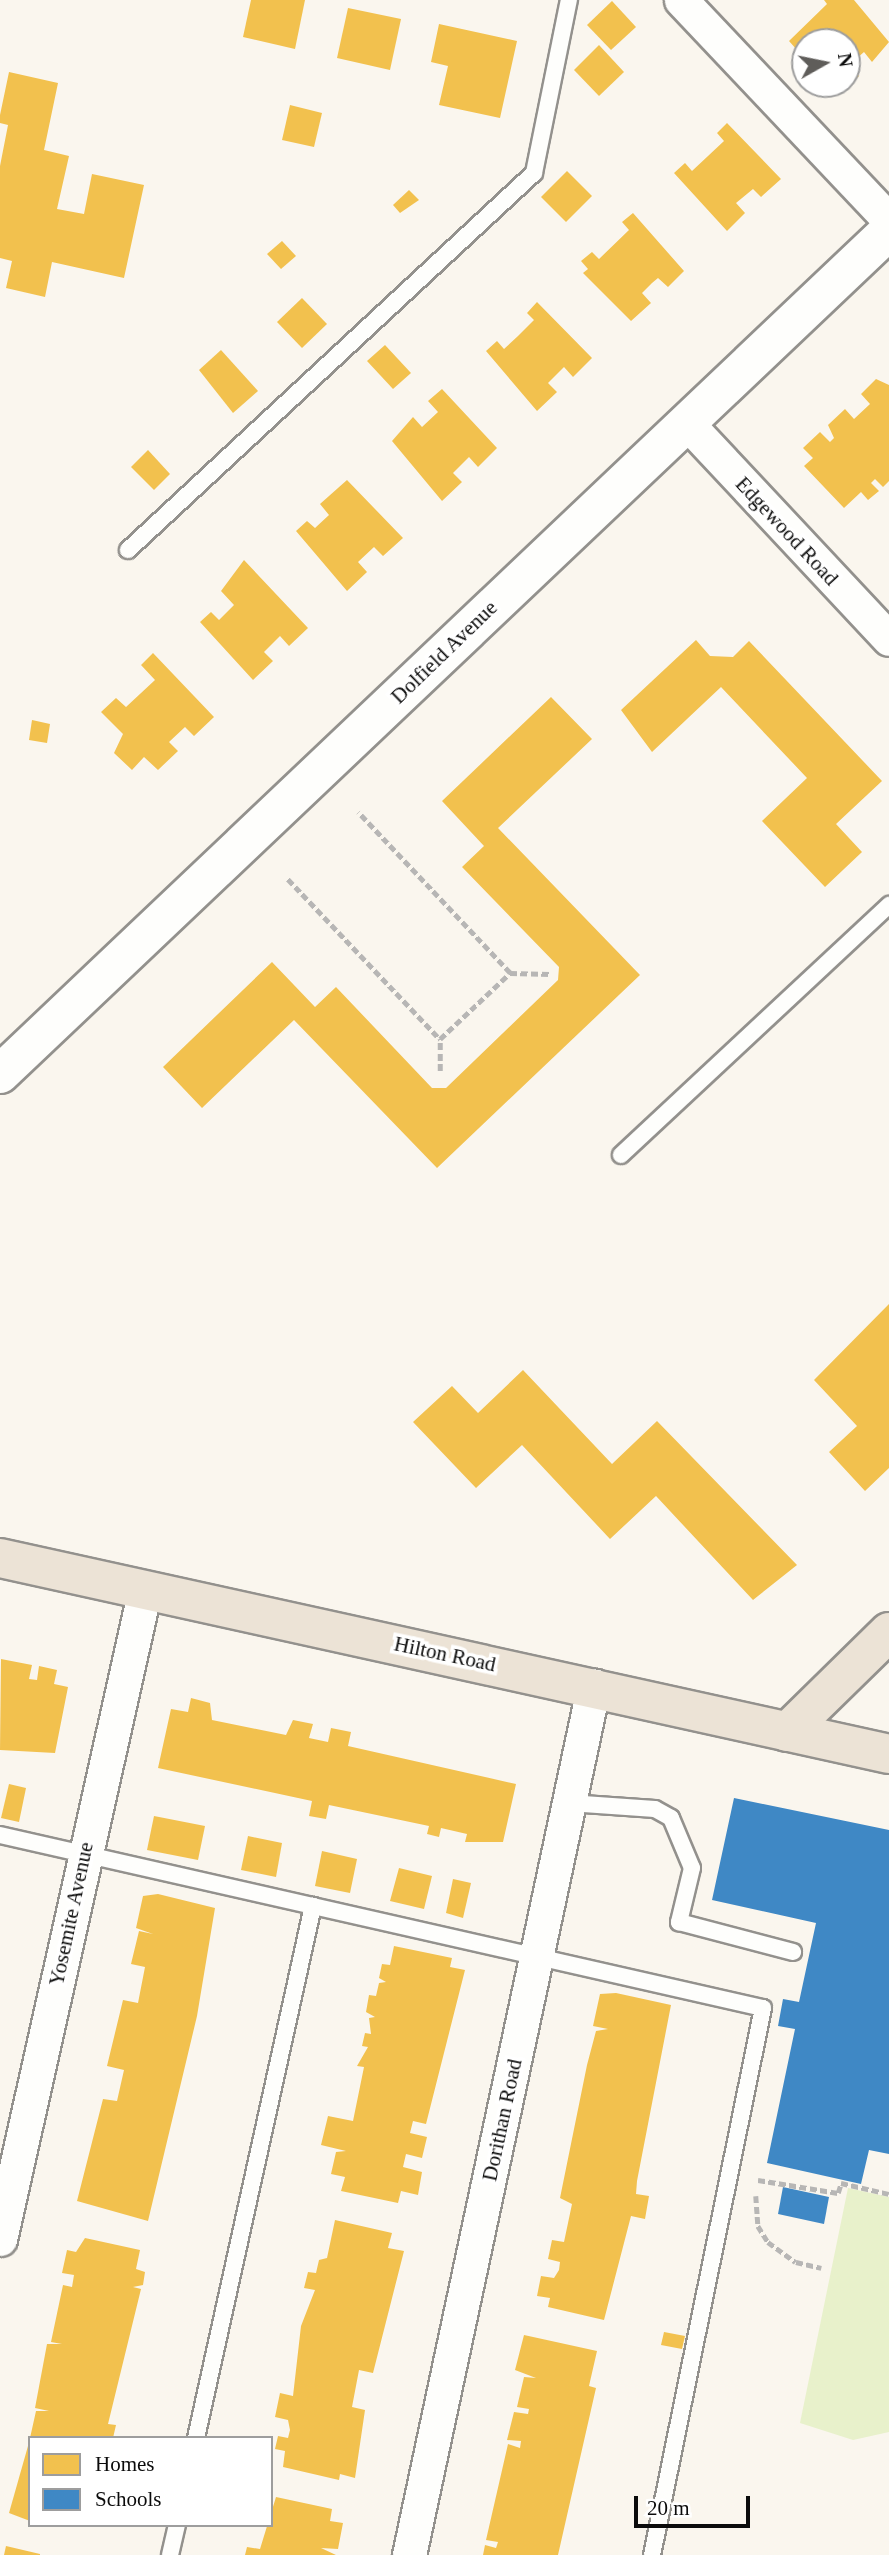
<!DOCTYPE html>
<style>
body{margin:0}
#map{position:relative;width:889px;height:2555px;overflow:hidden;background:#faf6ee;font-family:"Times New Roman",serif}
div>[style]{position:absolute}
.green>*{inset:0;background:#e8f1cb}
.homes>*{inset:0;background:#f2c14e}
.schools>*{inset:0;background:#3f88c5}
.path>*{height:4.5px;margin-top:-2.25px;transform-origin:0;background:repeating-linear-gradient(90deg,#b7b6b5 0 7px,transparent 0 10.5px)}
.roads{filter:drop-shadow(2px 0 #93918d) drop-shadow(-2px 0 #93918d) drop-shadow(0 2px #93918d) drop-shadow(0 -2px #93918d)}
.service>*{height:16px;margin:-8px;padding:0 8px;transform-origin:8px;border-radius:8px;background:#fefefc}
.minor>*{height:33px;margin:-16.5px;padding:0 16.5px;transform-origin:16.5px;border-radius:16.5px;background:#fefefc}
.tertiary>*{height:38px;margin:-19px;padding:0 19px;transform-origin:19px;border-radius:19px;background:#fefefc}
.primary>*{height:38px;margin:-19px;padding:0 19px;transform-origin:19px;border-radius:19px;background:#ece3d6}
span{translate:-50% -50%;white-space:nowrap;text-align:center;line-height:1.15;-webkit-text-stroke:7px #fff;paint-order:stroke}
.street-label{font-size:21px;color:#0b0b0b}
.legend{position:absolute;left:28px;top:2436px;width:245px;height:91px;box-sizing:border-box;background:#fff;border:2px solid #9d9d9d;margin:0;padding:9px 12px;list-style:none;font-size:21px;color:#0b0b0b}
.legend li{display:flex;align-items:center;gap:14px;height:35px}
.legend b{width:35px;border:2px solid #9d9d9d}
.north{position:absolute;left:791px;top:28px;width:70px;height:70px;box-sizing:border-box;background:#fff;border:2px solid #9d9d9d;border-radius:50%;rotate:81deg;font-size:19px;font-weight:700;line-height:28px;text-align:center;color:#0b0b0b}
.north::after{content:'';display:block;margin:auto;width:24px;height:32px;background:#5f5d5a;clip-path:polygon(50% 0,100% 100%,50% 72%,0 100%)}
.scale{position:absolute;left:634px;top:2496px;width:116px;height:32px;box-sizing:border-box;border:4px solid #0b0b0b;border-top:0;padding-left:9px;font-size:21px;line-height:24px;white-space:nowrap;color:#0b0b0b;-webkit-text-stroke:5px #fff;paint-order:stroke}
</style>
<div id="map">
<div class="green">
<i style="clip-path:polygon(848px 2188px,889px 2197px,889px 2432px,853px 2440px,800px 2423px)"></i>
</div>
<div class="homes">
<i style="clip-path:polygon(251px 0,305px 0,295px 49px,243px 37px)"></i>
<i style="clip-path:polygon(824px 0,854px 0,889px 42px,872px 62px,864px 52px,849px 65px,859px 76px,840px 93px,831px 84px,847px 84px,847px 42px,805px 42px,805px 59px,789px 41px,827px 4px)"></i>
<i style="clip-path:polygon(612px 1px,636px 27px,611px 50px,587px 25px)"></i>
<i style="clip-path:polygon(348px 8px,401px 19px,390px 70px,337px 58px)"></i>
<i style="clip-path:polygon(439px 24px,517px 41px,500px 118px,439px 105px,448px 66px,431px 62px)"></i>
<i style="clip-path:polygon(599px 45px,624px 72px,599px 96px,574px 70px)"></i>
<i style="clip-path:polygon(9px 72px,58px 83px,44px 150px,69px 156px,57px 209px,84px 214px,92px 174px,144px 185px,124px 278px,52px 262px,45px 297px,6px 288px,12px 261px,0 258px,0 166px,8px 125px,0 123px,0 115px)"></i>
<i style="clip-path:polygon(290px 105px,322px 113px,314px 147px,282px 140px)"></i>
<i style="clip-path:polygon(727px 123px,781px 179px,761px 197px,753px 189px,736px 203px,745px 213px,727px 231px,674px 173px,685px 163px,692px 171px,724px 141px,717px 133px)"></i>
<i style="clip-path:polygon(567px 171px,592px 196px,566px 222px,541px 197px)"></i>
<i style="clip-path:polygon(409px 190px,419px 200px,400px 213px,393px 205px)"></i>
<i style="clip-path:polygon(633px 213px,684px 271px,668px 287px,658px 278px,652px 283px,642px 293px,651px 303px,631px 321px,583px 273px,588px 269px,581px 261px,592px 252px,599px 259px,629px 230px,622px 222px)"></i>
<i style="clip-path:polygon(282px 241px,296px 256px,281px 269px,267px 254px)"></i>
<i style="clip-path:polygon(302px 298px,327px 324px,302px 348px,277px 322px)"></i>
<i style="clip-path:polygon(537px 302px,592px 358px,573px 377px,564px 367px,548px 383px,557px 392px,537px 411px,486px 351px,497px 341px,504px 349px,518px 336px,534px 320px,527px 313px)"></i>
<i style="clip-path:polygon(385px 345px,411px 373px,393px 389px,367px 361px)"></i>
<i style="clip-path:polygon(221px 350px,258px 391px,233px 413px,199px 370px)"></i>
<i style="clip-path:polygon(876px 379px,889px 385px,889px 481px,883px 487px,875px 479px,871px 483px,879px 491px,868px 500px,861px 492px,844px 508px,804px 466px,813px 458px,803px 448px,820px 432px,830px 442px,834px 438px,828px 425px,845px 409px,854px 419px,870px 404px,861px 394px)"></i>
<i style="clip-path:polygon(442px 389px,497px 448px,478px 467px,469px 457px,453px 473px,462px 482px,442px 501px,392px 441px,413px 417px,422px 427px,438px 412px,428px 401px)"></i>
<i style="clip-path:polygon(148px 450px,170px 474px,154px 490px,131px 467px)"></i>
<i style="clip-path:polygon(347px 480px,403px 538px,383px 556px,374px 547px,358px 562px,367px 572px,347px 591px,296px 531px,307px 521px,315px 528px,329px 515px,320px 504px)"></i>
<i style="clip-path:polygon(244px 560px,308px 628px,289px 646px,280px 636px,264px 652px,273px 661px,253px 680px,200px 622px,211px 612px,219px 620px,234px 605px,221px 591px)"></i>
<i style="clip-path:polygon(696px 640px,710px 656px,733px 657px,749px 641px,882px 781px,836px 824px,862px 852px,825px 887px,762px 821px,807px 778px,721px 687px,652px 752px,621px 710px)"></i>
<i style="clip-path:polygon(153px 653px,214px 717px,194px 736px,185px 727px,169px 742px,178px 751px,158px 770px,144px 757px,132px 770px,114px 753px,123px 734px,101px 712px,116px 698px,126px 707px,155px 680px,141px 665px)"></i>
<i style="clip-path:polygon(551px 697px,592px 739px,498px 828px,640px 975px,437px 1168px,294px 1020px,202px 1108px,163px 1067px,272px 962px,315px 1007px,336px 987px,432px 1088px,446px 1088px,558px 980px,559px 967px,462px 867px,484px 846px,442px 801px)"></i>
<i style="clip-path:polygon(32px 720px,50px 724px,47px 743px,29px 740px)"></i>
<i style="clip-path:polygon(889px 1304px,889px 1468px,865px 1491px,829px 1452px,857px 1426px,814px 1380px)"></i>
<i style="clip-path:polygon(523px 1370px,612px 1464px,657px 1421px,797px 1565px,753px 1600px,656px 1496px,610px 1539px,522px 1445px,476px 1488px,413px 1422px,452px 1386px,478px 1413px)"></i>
<i style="clip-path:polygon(1px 1659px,32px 1665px,29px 1679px,37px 1680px,39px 1666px,57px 1670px,54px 1684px,68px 1687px,55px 1753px,0 1750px)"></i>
<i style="clip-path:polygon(191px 1698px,210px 1703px,212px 1720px,286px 1735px,293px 1720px,313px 1724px,309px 1738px,328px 1742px,331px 1728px,351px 1732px,348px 1746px,516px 1784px,503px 1842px,465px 1842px,467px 1834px,441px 1828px,439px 1837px,427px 1834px,429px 1826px,329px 1805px,326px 1819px,309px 1816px,312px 1801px,158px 1768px,171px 1709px,188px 1712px)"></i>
<i style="clip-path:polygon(9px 1784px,26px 1788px,19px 1822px,1px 1818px)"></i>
<i style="clip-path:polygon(154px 1816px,205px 1826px,198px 1860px,147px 1850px)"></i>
<i style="clip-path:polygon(248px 1836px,282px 1843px,276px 1877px,241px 1870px)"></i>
<i style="clip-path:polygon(322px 1851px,357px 1859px,350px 1893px,315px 1886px)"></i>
<i style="clip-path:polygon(399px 1868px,432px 1876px,424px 1909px,390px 1901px)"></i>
<i style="clip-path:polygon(453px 1879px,471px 1883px,463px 1918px,446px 1913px)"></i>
<i style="clip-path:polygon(158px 1894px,215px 1908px,197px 2016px,148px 2221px,77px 2201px,103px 2099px,117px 2101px,124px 2070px,107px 2066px,123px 2000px,138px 2003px,145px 1967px,131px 1964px,139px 1931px,153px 1934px,136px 1928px,143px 1896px)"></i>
<i style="clip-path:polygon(394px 1946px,452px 1958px,450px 1967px,465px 1970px,426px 2124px,413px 2121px,410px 2133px,427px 2137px,422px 2158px,406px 2154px,403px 2167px,422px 2172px,418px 2195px,401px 2191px,398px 2203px,341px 2191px,345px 2177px,331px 2174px,336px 2152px,346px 2151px,321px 2145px,328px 2116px,353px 2121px,364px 2067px,357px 2066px,368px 2047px,362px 2046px,365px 2033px,371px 2034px,369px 2018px,375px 2017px,366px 2012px,369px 1995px,376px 1996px,379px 1983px,386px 1982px,379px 1978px,382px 1964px,390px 1965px)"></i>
<i style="clip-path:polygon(616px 1993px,671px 2005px,637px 2181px,636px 2194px,649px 2196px,645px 2219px,631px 2216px,604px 2320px,548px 2307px,550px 2298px,537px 2296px,541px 2276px,554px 2278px,559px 2270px,560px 2262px,548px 2259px,552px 2240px,564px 2242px,572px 2204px,560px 2198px,587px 2065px,596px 2031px,608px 2029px,593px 2026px,600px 1994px)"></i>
<i style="clip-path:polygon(335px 2220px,392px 2233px,388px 2248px,404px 2251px,373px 2373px,359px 2370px,352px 2407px,365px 2410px,355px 2478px,340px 2474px,339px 2480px,283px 2467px,285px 2451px,275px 2449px,278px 2436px,288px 2438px,290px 2430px,288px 2420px,275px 2417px,280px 2393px,293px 2396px,301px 2326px,315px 2290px,304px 2288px,308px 2272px,316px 2273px,319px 2260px,327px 2258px)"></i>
<i style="clip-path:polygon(85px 2238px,140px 2250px,136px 2269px,145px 2272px,143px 2285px,133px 2287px,141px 2289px,108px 2424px,116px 2425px,113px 2438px,30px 2438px,36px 2411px,49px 2411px,35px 2408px,47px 2344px,62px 2344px,51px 2342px,63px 2285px,72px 2287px,74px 2275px,62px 2273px,67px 2250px,76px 2252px)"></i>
<i style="clip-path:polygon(664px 2332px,685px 2336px,682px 2349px,661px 2345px)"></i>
<i style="clip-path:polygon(524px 2335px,597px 2351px,589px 2386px,596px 2388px,558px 2555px,483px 2555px,485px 2545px,496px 2548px,498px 2542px,486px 2540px,508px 2444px,520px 2448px,521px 2441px,507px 2440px,514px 2412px,528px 2414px,529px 2409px,517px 2407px,524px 2377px,536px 2378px,515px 2370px)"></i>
<i style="clip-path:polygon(28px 2446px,30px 2447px,30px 2521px,9px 2513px)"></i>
<i style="clip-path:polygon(276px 2497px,332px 2509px,330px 2521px,343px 2523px,338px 2549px,321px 2548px,336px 2555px,245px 2555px,247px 2547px,260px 2549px)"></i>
<i style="clip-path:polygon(6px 2546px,40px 2554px,40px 2555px,4px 2555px)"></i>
</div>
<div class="schools">
<i style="clip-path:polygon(734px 1798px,889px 1830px,889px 2154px,869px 2150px,861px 2184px,767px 2163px,795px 2029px,778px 2026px,783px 1999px,799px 2002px,816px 1923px,712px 1900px)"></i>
<i style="clip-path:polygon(783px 2187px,829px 2197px,824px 2224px,778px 2214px)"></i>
</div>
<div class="path">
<i style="left:288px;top:879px;width:221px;rotate:46.5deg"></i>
<i style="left:440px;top:1039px;width:96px;rotate:-43.3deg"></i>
<i style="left:510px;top:973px;width:221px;rotate:-133.4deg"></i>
<i style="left:510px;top:973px;width:40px;rotate:1.4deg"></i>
<i style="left:440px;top:1071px;width:32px;rotate:-90deg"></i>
<i style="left:758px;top:2180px;width:81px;rotate:9.2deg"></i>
<i style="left:838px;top:2193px;width:10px;rotate:-73deg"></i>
<i style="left:841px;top:2183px;width:49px;rotate:12.9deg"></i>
<i style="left:756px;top:2196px;width:30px;rotate:86deg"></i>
<i style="left:758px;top:2226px;width:19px;rotate:58deg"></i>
<i style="left:768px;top:2242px;width:34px;rotate:36deg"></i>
<i style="left:796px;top:2262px;width:26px;rotate:13deg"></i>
</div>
<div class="roads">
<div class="service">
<i style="left:128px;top:550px;width:554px;rotate:-42.88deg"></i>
<i style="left:534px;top:173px;width:177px;rotate:-78.6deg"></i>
<i style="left:621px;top:1155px;width:367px;rotate:-43deg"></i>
<i style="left:569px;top:1803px;width:86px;rotate:4deg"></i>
<i style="left:655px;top:1809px;width:18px;rotate:29deg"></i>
<i style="left:671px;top:1818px;width:54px;rotate:67.2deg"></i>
<i style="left:692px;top:1868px;width:56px;rotate:103.5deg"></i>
<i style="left:679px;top:1922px;width:118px;rotate:14.7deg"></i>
<i style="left:0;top:1835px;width:782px;rotate:12.78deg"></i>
<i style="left:763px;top:2008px;width:558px;rotate:101.47deg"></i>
<i style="left:196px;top:2438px;width:545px;rotate:-77.6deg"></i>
<i style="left:170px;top:2555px;width:31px;rotate:-77deg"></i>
</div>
<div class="minor">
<i style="left:681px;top:0;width:303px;rotate:46.6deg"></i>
<i style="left:686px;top:422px;width:297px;rotate:46.9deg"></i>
<i style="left:0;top:2239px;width:666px;rotate:-77.42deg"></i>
<i style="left:409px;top:2555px;width:889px;rotate:-78deg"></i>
</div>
<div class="tertiary">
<i style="left:0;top:1074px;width:1225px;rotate:-43.48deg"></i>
</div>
<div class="primary">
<i style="left:0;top:1558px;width:910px;rotate:12.43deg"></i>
<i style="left:787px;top:1732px;width:143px;rotate:-44.4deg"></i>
</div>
</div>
<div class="street-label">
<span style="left:787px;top:531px;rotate:47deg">Edgewood Road</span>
<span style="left:444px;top:652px;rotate:-44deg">Dolfield Avenue</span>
<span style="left:445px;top:1654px;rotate:12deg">Hilton Road</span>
<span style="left:71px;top:1914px;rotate:-78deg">Yosemite Avenue</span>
<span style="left:502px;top:2120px;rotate:-78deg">Dorithan Road</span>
</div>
<ul class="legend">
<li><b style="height:19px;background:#f2c14e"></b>Homes</li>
<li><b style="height:19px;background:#3f88c5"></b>Schools</li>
</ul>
<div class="north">N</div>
<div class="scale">20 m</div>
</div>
